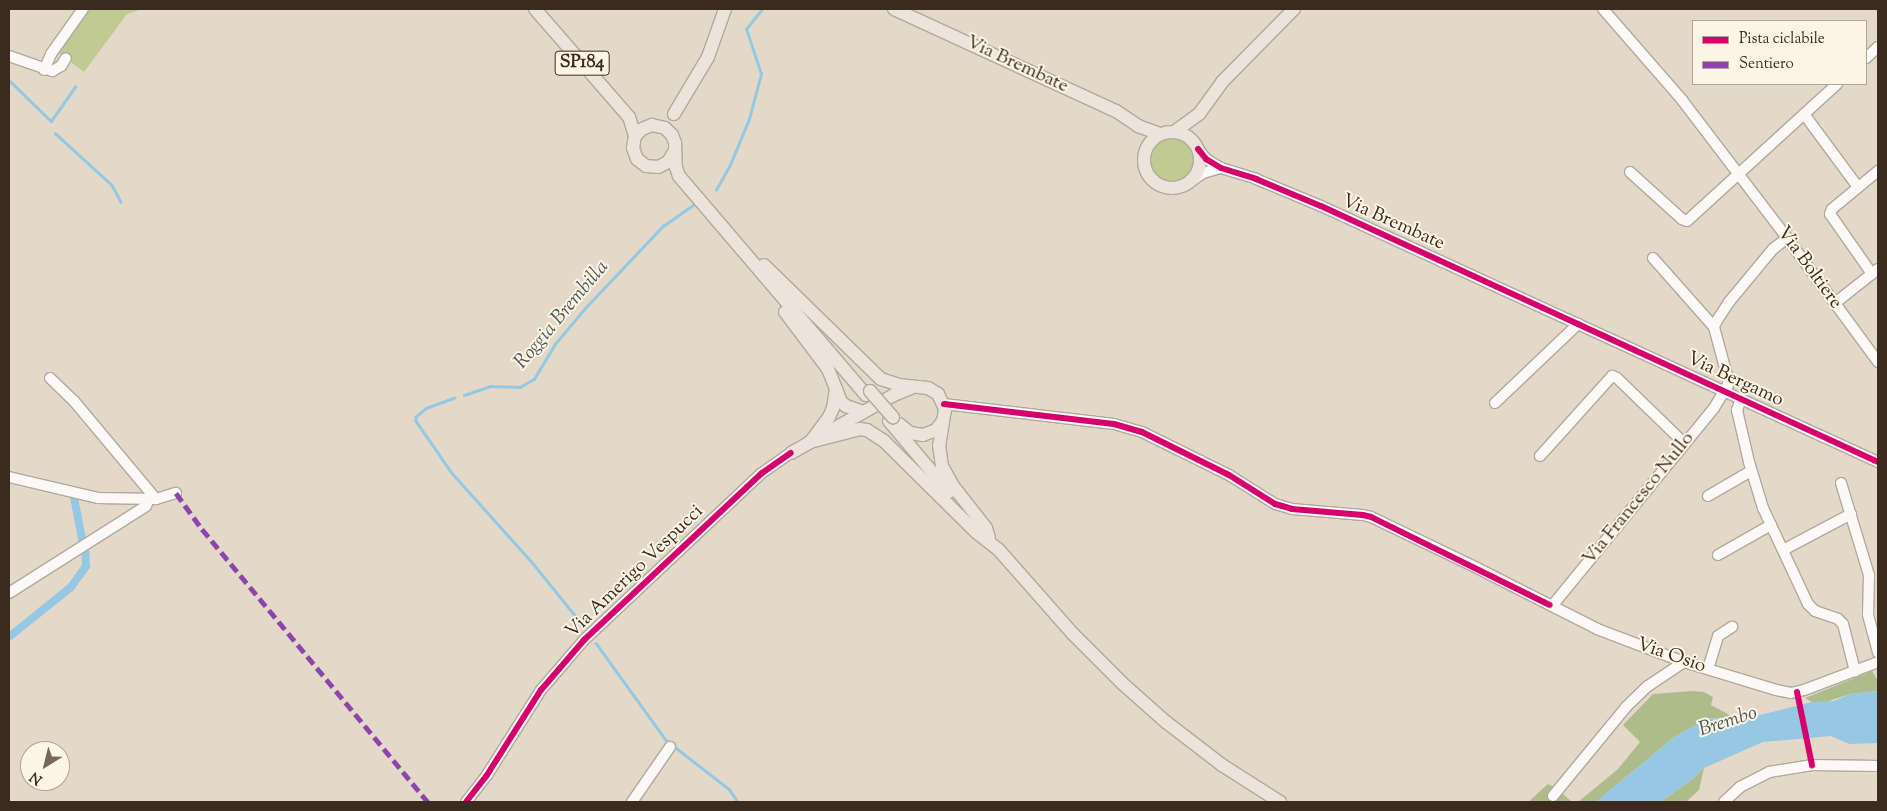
<!DOCTYPE html>
<style>
body{margin:0}
#map{position:relative;width:1887px;height:811px;overflow:hidden;background:#e4d9c8;font-family:"Sorts Mill Goudy",serif}
div>[style]{position:absolute}
.green>*{inset:0;background:#c0ca92}
.round{border-radius:50%}
.forest>*{inset:0;background:#aebc8c}
.water>*{inset:0;background:#96c8e3}
.stream>*{height:2.5px;margin:-1.25px;padding:0 1.25px;transform-origin:1.25px;border-radius:1.25px;background:#96c8e3}
.canal>*{height:8px;margin:-4px;padding:0 4px;transform-origin:4px;border-radius:4px;background:#96c8e3}
.roads{filter:drop-shadow(1px 0 #b1a99d) drop-shadow(-1px 0 #b1a99d) drop-shadow(0 1px #b1a99d) drop-shadow(0 -1px #b1a99d)}
.minor>*{height:10px;margin:-5px;padding:0 5px;transform-origin:5px;border-radius:5px;background:#fbf9f7}
.major>*{height:12px;margin:-6px;padding:0 6px;transform-origin:6px;border-radius:6px;background:#ece3da}
.major>.ring{margin:-6px;padding:0;box-sizing:content-box;background:none;border:12px solid #ece3da;border-radius:50%}
.bridges{filter:drop-shadow(1px 0 #b1a99d) drop-shadow(-1px 0 #b1a99d) drop-shadow(0 1px #b1a99d) drop-shadow(0 -1px #b1a99d)}
.major-bridge>*{height:12px;margin:-6px;padding:0 6px;transform-origin:6px;border-radius:6px;background:#ece3da}
.quiet>*{height:5px;margin-top:-2.5px;transform-origin:0;background:repeating-linear-gradient(90deg,#8e44ad 0 10px,transparent 0 15px)}
.cycleway>*{height:6px;margin:-3px;padding:0 3px;transform-origin:3px;border-radius:3px;background:#d6006c}
span{translate:-50% -50%;white-space:nowrap;text-align:center;line-height:1.15;-webkit-text-stroke:4px #fcf5e5;paint-order:stroke}
.shield-label span{padding:1px 4px;background:#fcf5e5;border:1px solid;border-radius:4px;-webkit-text-stroke-width:0}
.shield-label{font-size:18px;color:#3b2a1e;font-weight:700}
.street-label{font-size:19px;color:#3b2a1e}
.water-label{font-size:20px;color:#4c575c;font-style:italic}
.frame{position:absolute;inset:0;border:10px solid #3b2a1e;pointer-events:none}
.legend{position:absolute;left:1692px;top:20px;width:175px;height:65px;box-sizing:border-box;background:#fcf5e5;border:1px solid #afa495;margin:0;padding:6px 9px;list-style:none;font-size:15px;color:#3b2a1e}
.legend li{display:flex;align-items:center;gap:10px;height:25px}
.legend b{width:25px;border:1px solid #afa495}
.north{position:absolute;left:20px;top:741px;width:50px;height:50px;box-sizing:border-box;background:#fcf5e5;border:1px solid #afa495;border-radius:50%;rotate:216deg;font-size:14px;font-weight:700;line-height:20px;text-align:center;color:#3b2a1e}
.north::after{content:'';display:block;margin:auto;width:18px;height:22px;background:#76675a;clip-path:polygon(50% 0,100% 100%,50% 72%,0 100%)}
</style>
<div id="map">
<div class="green">
<i style="clip-path:polygon(83px 9px,142px 9px,127px 14px,84px 72px,55px 50px)"></i>
<i class="round" style="left:1151px;top:139px;width:42px;height:42px"></i>
</div>
<div class="forest">
<i style="clip-path:polygon(1872px 671px,1878px 681px,1878px 691px,1850px 694px,1826px 702px,1812px 702px,1805px 698px)"></i>
<i style="clip-path:polygon(1692px 691px,1704px 692px,1713px 697px,1711px 705px,1739px 720px,1708px 718px,1673px 738px,1596px 802px,1578px 802px,1618px 769px,1640px 742px,1623px 725px,1653px 694px)"></i>
<i style="clip-path:polygon(1704px 768px,1699px 790px,1686px 802px,1660px 802px,1690px 781px)"></i>
<i style="clip-path:polygon(1548px 784px,1556px 788px,1572px 802px,1528px 802px)"></i>
</div>
<div class="water">
<i style="clip-path:polygon(1878px 691px,1878px 743px,1849px 744px,1831px 736px,1763px 742px,1704px 768px,1690px 781px,1660px 802px,1596px 802px,1673px 738px,1708px 718px,1740px 720px,1812px 702px,1834px 701px,1850px 694px)"></i>
</div>
<div class="stream">
<i style="left:9px;top:80px;width:59px;rotate:44.3deg"></i>
<i style="left:51px;top:121px;width:42px;rotate:-54.8deg"></i>
<i style="left:55px;top:133px;width:77px;rotate:42.4deg"></i>
<i style="left:112px;top:185px;width:19px;rotate:62deg"></i>
<i style="left:716px;top:190px;width:26px;rotate:-61deg"></i>
<i style="left:729px;top:167px;width:52px;rotate:-67.4deg"></i>
<i style="left:749px;top:119px;width:47px;rotate:-75.1deg"></i>
<i style="left:761px;top:74px;width:47px;rotate:-108.4deg"></i>
<i style="left:746px;top:29px;width:26px;rotate:-51deg"></i>
<i style="left:464px;top:395px;width:28px;rotate:-19deg"></i>
<i style="left:490px;top:386px;width:30px;rotate:2deg"></i>
<i style="left:520px;top:387px;width:16px;rotate:-30deg"></i>
<i style="left:534px;top:379px;width:41px;rotate:-59deg"></i>
<i style="left:555px;top:344px;width:48px;rotate:-50deg"></i>
<i style="left:586px;top:307px;width:112px;rotate:-46.5deg"></i>
<i style="left:663px;top:226px;width:37px;rotate:-35deg"></i>
<i style="left:455px;top:398px;width:30px;rotate:160deg"></i>
<i style="left:427px;top:408px;width:14px;rotate:141deg"></i>
<i style="left:416px;top:417px;width:4px;rotate:90deg"></i>
<i style="left:416px;top:421px;width:63px;rotate:55.3deg"></i>
<i style="left:452px;top:473px;width:118px;rotate:48.1deg"></i>
<i style="left:531px;top:561px;width:81px;rotate:51deg"></i>
<i style="left:596px;top:643px;width:120px;rotate:54.2deg"></i>
<i style="left:666px;top:740px;width:80px;rotate:37.9deg"></i>
<i style="left:729px;top:789px;width:16px;rotate:55deg"></i>
</div>
<div class="canal">
<i style="left:74px;top:497px;width:43px;rotate:79.2deg"></i>
<i style="left:9px;top:637px;width:80px;rotate:-38.9deg"></i>
<i style="left:71px;top:587px;width:26px;rotate:-54deg"></i>
<i style="left:86px;top:566px;width:17px;rotate:-93deg"></i>
</div>
<div class="roads">
<div class="minor">
<i style="left:1603px;top:9px;width:121px;rotate:49deg"></i>
<i style="left:1682px;top:100px;width:173px;rotate:52.7deg"></i>
<i style="left:1787px;top:238px;width:154px;rotate:53.7deg"></i>
<i style="left:9px;top:56px;width:46px;rotate:19.2deg"></i>
<i style="left:52px;top:71px;width:10px;rotate:-29deg"></i>
<i style="left:61px;top:66px;width:9px;rotate:-58deg"></i>
<i style="left:1866px;top:58px;width:16px;rotate:-43deg"></i>
<i style="left:44px;top:70px;width:17px;rotate:-66deg"></i>
<i style="left:51px;top:54px;width:55px;rotate:-54.6deg"></i>
<i style="left:1804px;top:114px;width:91px;rotate:53.5deg"></i>
<i style="left:1198px;top:149px;width:13px;rotate:51deg"></i>
<i style="left:1206px;top:159px;width:17px;rotate:31deg"></i>
<i style="left:1221px;top:168px;width:37px;rotate:17deg"></i>
<i style="left:1256px;top:179px;width:70px;rotate:22.6deg"></i>
<i style="left:1321px;top:206px;width:613px;rotate:24.68deg"></i>
<i style="left:1630px;top:172px;width:70px;rotate:42.1deg"></i>
<i style="left:1682px;top:219px;width:5px;rotate:22deg"></i>
<i style="left:1687px;top:221px;width:203px;rotate:-42.4deg"></i>
<i style="left:1186px;top:185px;width:21px;rotate:-35deg"></i>
<i style="left:1203px;top:173px;width:19px;rotate:-16deg"></i>
<i style="left:1653px;top:258px;width:92px;rotate:48.5deg"></i>
<i style="left:1872px;top:274px;width:73px;rotate:-125deg"></i>
<i style="left:1830px;top:214px;width:5px;rotate:-68deg"></i>
<i style="left:1832px;top:209px;width:60px;rotate:-39.6deg"></i>
<i style="left:1835px;top:303px;width:55px;rotate:-38.3deg"></i>
<i style="left:50px;top:378px;width:33px;rotate:44deg"></i>
<i style="left:74px;top:401px;width:128px;rotate:50.1deg"></i>
<i style="left:1741px;top:399px;width:12px;rotate:110deg"></i>
<i style="left:1737px;top:410px;width:53px;rotate:77deg"></i>
<i style="left:1749px;top:462px;width:48px;rotate:73.1deg"></i>
<i style="left:1763px;top:508px;width:106px;rotate:64.9deg"></i>
<i style="left:1808px;top:604px;width:10px;rotate:45deg"></i>
<i style="left:1815px;top:611px;width:24px;rotate:19deg"></i>
<i style="left:1838px;top:619px;width:7px;rotate:45deg"></i>
<i style="left:1843px;top:624px;width:49px;rotate:75.7deg"></i>
<i style="left:1495px;top:403px;width:115px;rotate:-43.6deg"></i>
<i style="left:944px;top:404px;width:171px;rotate:6.7deg"></i>
<i style="left:1114px;top:424px;width:29px;rotate:16deg"></i>
<i style="left:1142px;top:432px;width:97px;rotate:26.3deg"></i>
<i style="left:1229px;top:475px;width:54px;rotate:32.2deg"></i>
<i style="left:1275px;top:504px;width:18px;rotate:16deg"></i>
<i style="left:1292px;top:509px;width:71px;rotate:4.8deg"></i>
<i style="left:1363px;top:515px;width:8px;rotate:14deg"></i>
<i style="left:1371px;top:517px;width:118px;rotate:25.7deg"></i>
<i style="left:1477px;top:568px;width:135px;rotate:26.9deg"></i>
<i style="left:1597px;top:629px;width:93px;rotate:20.8deg"></i>
<i style="left:1684px;top:662px;width:96px;rotate:16.9deg"></i>
<i style="left:1776px;top:690px;width:15px;rotate:11deg"></i>
<i style="left:1791px;top:693px;width:13px;rotate:-13deg"></i>
<i style="left:1804px;top:690px;width:79px;rotate:-20.7deg"></i>
<i style="left:1540px;top:456px;width:108px;rotate:-48deg"></i>
<i style="left:1612px;top:376px;width:5px;rotate:22deg"></i>
<i style="left:1617px;top:378px;width:93px;rotate:44.1deg"></i>
<i style="left:9px;top:477px;width:91px;rotate:13.3deg"></i>
<i style="left:98px;top:498px;width:58px;rotate:1deg"></i>
<i style="left:156px;top:499px;width:21px;rotate:-17deg"></i>
<i style="left:1841px;top:483px;width:96px;rotate:73.1deg"></i>
<i style="left:1869px;top:575px;width:40px;rotate:91.4deg"></i>
<i style="left:1868px;top:615px;width:39px;rotate:75deg"></i>
<i style="left:1708px;top:496px;width:50px;rotate:-30.2deg"></i>
<i style="left:1783px;top:550px;width:77px;rotate:-27.9deg"></i>
<i style="left:1718px;top:555px;width:61px;rotate:-29.5deg"></i>
<i style="left:9px;top:593px;width:162px;rotate:-32.4deg"></i>
<i style="left:146px;top:506px;width:8px;rotate:-67deg"></i>
<i style="left:1552px;top:606px;width:256px;rotate:-50.7deg"></i>
<i style="left:1714px;top:408px;width:27px;rotate:-59deg"></i>
<i style="left:1728px;top:385px;width:6px;rotate:-90deg"></i>
<i style="left:1728px;top:379px;width:54px;rotate:-105.1deg"></i>
<i style="left:1714px;top:327px;width:5px;rotate:-68deg"></i>
<i style="left:1716px;top:322px;width:24px;rotate:-57deg"></i>
<i style="left:1729px;top:302px;width:69px;rotate:-50.3deg"></i>
<i style="left:1773px;top:249px;width:18px;rotate:-38deg"></i>
<i style="left:1708px;top:669px;width:34px;rotate:-73deg"></i>
<i style="left:1718px;top:636px;width:17px;rotate:-33deg"></i>
<i style="left:1553px;top:796px;width:115px;rotate:-50.6deg"></i>
<i style="left:1626px;top:707px;width:30px;rotate:-44deg"></i>
<i style="left:1648px;top:686px;width:43px;rotate:-33.7deg"></i>
<i style="left:466px;top:802px;width:34px;rotate:-52deg"></i>
<i style="left:487px;top:775px;width:101px;rotate:-57.6deg"></i>
<i style="left:541px;top:690px;width:66px;rotate:-49.3deg"></i>
<i style="left:584px;top:640px;width:244px;rotate:-43.2deg"></i>
<i style="left:762px;top:473px;width:35px;rotate:-35deg"></i>
<i style="left:632px;top:802px;width:67px;rotate:-55.4deg"></i>
<i style="left:1724px;top:802px;width:22px;rotate:-43deg"></i>
<i style="left:1740px;top:787px;width:33px;rotate:-27deg"></i>
<i style="left:1769px;top:772px;width:44px;rotate:-9.2deg"></i>
<i style="left:1812px;top:765px;width:66px;rotate:0.9deg"></i>
</div>
<div class="major">
<i style="left:535px;top:9px;width:143px;rotate:49deg"></i>
<i style="left:629px;top:117px;width:20px;rotate:72deg"></i>
<i style="left:894px;top:9px;width:244px;rotate:24.7deg"></i>
<i style="left:1116px;top:111px;width:27px;rotate:34deg"></i>
<i style="left:1138px;top:126px;width:23px;rotate:20deg"></i>
<i style="left:674px;top:114px;width:66px;rotate:-59.2deg"></i>
<i style="left:708px;top:57px;width:51px;rotate:-70.5deg"></i>
<i style="left:1174px;top:132px;width:31px;rotate:-36deg"></i>
<i style="left:1199px;top:114px;width:39px;rotate:-54deg"></i>
<i style="left:1222px;top:82px;width:103px;rotate:-45.4deg"></i>
<i class="ring" style="left:1144px;top:132px;width:44px;height:44px"></i>
<i style="left:674px;top:152px;width:12px;rotate:121deg"></i>
<i style="left:668px;top:162px;width:11px;rotate:153deg"></i>
<i style="left:658px;top:167px;width:12px;rotate:-175deg"></i>
<i style="left:646px;top:166px;width:11px;rotate:-142deg"></i>
<i style="left:637px;top:159px;width:12px;rotate:-110deg"></i>
<i style="left:633px;top:148px;width:12px;rotate:-81deg"></i>
<i style="left:635px;top:136px;width:10px;rotate:-45deg"></i>
<i style="left:642px;top:129px;width:11px;rotate:-22deg"></i>
<i style="left:652px;top:125px;width:13px;rotate:13deg"></i>
<i style="left:665px;top:128px;width:10px;rotate:45deg"></i>
<i style="left:672px;top:135px;width:9px;rotate:69deg"></i>
<i style="left:675px;top:143px;width:24px;rotate:88deg"></i>
<i style="left:676px;top:167px;width:9px;rotate:72deg"></i>
<i style="left:679px;top:176px;width:288px;rotate:49.5deg"></i>
<i style="left:764px;top:265px;width:163px;rotate:44.3deg"></i>
<i style="left:881px;top:379px;width:19px;rotate:18deg"></i>
<i style="left:899px;top:385px;width:29px;rotate:6deg"></i>
<i style="left:928px;top:388px;width:12px;rotate:31deg"></i>
<i style="left:938px;top:394px;width:17px;rotate:65deg"></i>
<i style="left:945px;top:409px;width:36px;rotate:99deg"></i>
<i style="left:939px;top:445px;width:21px;rotate:82deg"></i>
<i style="left:942px;top:466px;width:23px;rotate:61deg"></i>
<i style="left:953px;top:486px;width:53px;rotate:51.8deg"></i>
<i style="left:986px;top:528px;width:10px;rotate:73deg"></i>
<i style="left:785px;top:312px;width:71px;rotate:53deg"></i>
<i style="left:828px;top:369px;width:22px;rotate:68deg"></i>
<i style="left:836px;top:389px;width:19px;rotate:99deg"></i>
<i style="left:833px;top:408px;width:10px;rotate:114deg"></i>
<i style="left:829px;top:417px;width:31px;rotate:127deg"></i>
<i style="left:836px;top:389px;width:14px;rotate:69deg"></i>
<i style="left:841px;top:402px;width:6px;rotate:39deg"></i>
<i style="left:846px;top:406px;width:18px;rotate:19deg"></i>
<i style="left:889px;top:421px;width:93px;rotate:49.8deg"></i>
<i style="left:899px;top:424px;width:14px;rotate:39deg"></i>
<i style="left:910px;top:433px;width:13px;rotate:9deg"></i>
<i style="left:923px;top:435px;width:14px;rotate:-21deg"></i>
<i style="left:936px;top:430px;width:10px;rotate:-53deg"></i>
<i style="left:810px;top:442px;width:52px;rotate:-14.6deg"></i>
<i style="left:860px;top:429px;width:7px;rotate:8deg"></i>
<i style="left:867px;top:430px;width:20px;rotate:33deg"></i>
<i style="left:884px;top:441px;width:129px;rotate:44.7deg"></i>
<i style="left:976px;top:532px;width:28px;rotate:38deg"></i>
<i style="left:998px;top:549px;width:113px;rotate:48.6deg"></i>
<i style="left:1073px;top:634px;width:69px;rotate:45deg"></i>
<i style="left:1122px;top:683px;width:59px;rotate:41.6deg"></i>
<i style="left:1166px;top:722px;width:71px;rotate:37.5deg"></i>
<i style="left:1222px;top:765px;width:69px;rotate:32.5deg"></i>
<i style="left:791px;top:453px;width:118px;rotate:-29.4deg"></i>
<i style="left:894px;top:395px;width:18px;rotate:-22deg"></i>
</div>
</div>
<div class="bridges">
<div class="major-bridge">
<i style="left:870px;top:391px;width:35px;rotate:49deg"></i>
</div>
</div>
<div class="quiet">
<i style="left:176px;top:493px;width:44px;rotate:54.2deg"></i>
<i style="left:202px;top:529px;width:354px;rotate:50.4deg"></i>
</div>
<div class="cycleway">
<i style="left:1198px;top:149px;width:13px;rotate:51deg"></i>
<i style="left:1206px;top:159px;width:17px;rotate:31deg"></i>
<i style="left:1221px;top:168px;width:37px;rotate:17deg"></i>
<i style="left:1256px;top:179px;width:70px;rotate:22.6deg"></i>
<i style="left:1321px;top:206px;width:613px;rotate:24.68deg"></i>
<i style="left:944px;top:404px;width:171px;rotate:6.7deg"></i>
<i style="left:1114px;top:424px;width:29px;rotate:16deg"></i>
<i style="left:1142px;top:432px;width:97px;rotate:26.3deg"></i>
<i style="left:1229px;top:475px;width:54px;rotate:32.2deg"></i>
<i style="left:1275px;top:504px;width:18px;rotate:16deg"></i>
<i style="left:1292px;top:509px;width:71px;rotate:4.8deg"></i>
<i style="left:1363px;top:515px;width:8px;rotate:14deg"></i>
<i style="left:1371px;top:517px;width:199px;rotate:26.2deg"></i>
<i style="left:1797px;top:692px;width:75px;rotate:78.4deg"></i>
<i style="left:466px;top:802px;width:34px;rotate:-52deg"></i>
<i style="left:487px;top:775px;width:101px;rotate:-57.6deg"></i>
<i style="left:541px;top:690px;width:66px;rotate:-49.3deg"></i>
<i style="left:584px;top:640px;width:244px;rotate:-43.2deg"></i>
<i style="left:762px;top:473px;width:35px;rotate:-35deg"></i>
</div>
<div class="shield-label">
<span style="left:582px;top:63px">SP184</span>
</div>
<div class="street-label">
<span style="left:1017px;top:65px;rotate:25deg">Via Brembate</span>
<span style="left:1393px;top:223px;rotate:24deg">Via Brembate</span>
<span style="left:1809px;top:268px;rotate:54deg">Via Boltiere</span>
<span style="left:1735px;top:380px;rotate:25deg">Via Bergamo</span>
<span style="left:1639px;top:499px;rotate:-51deg">Via Francesco Nullo</span>
<span style="left:635px;top:572px;rotate:-44deg">Via Amerigo Vespucci</span>
<span style="left:1671px;top:656px;rotate:19deg">Via Osio</span>
</div>
<div class="water-label">
<span style="left:562px;top:315px;rotate:-50deg">Roggia Brembilla</span>
<span style="left:1728px;top:722px;rotate:-18deg">Brembo</span>
</div>
<div class="frame"></div>
<ul class="legend">
<li><b style="height:6px;background:#d6006c"></b>Pista ciclabile</li>
<li><b style="height:6px;background:#8e44ad"></b>Sentiero</li>
</ul>
<div class="north">N</div>
</div>
